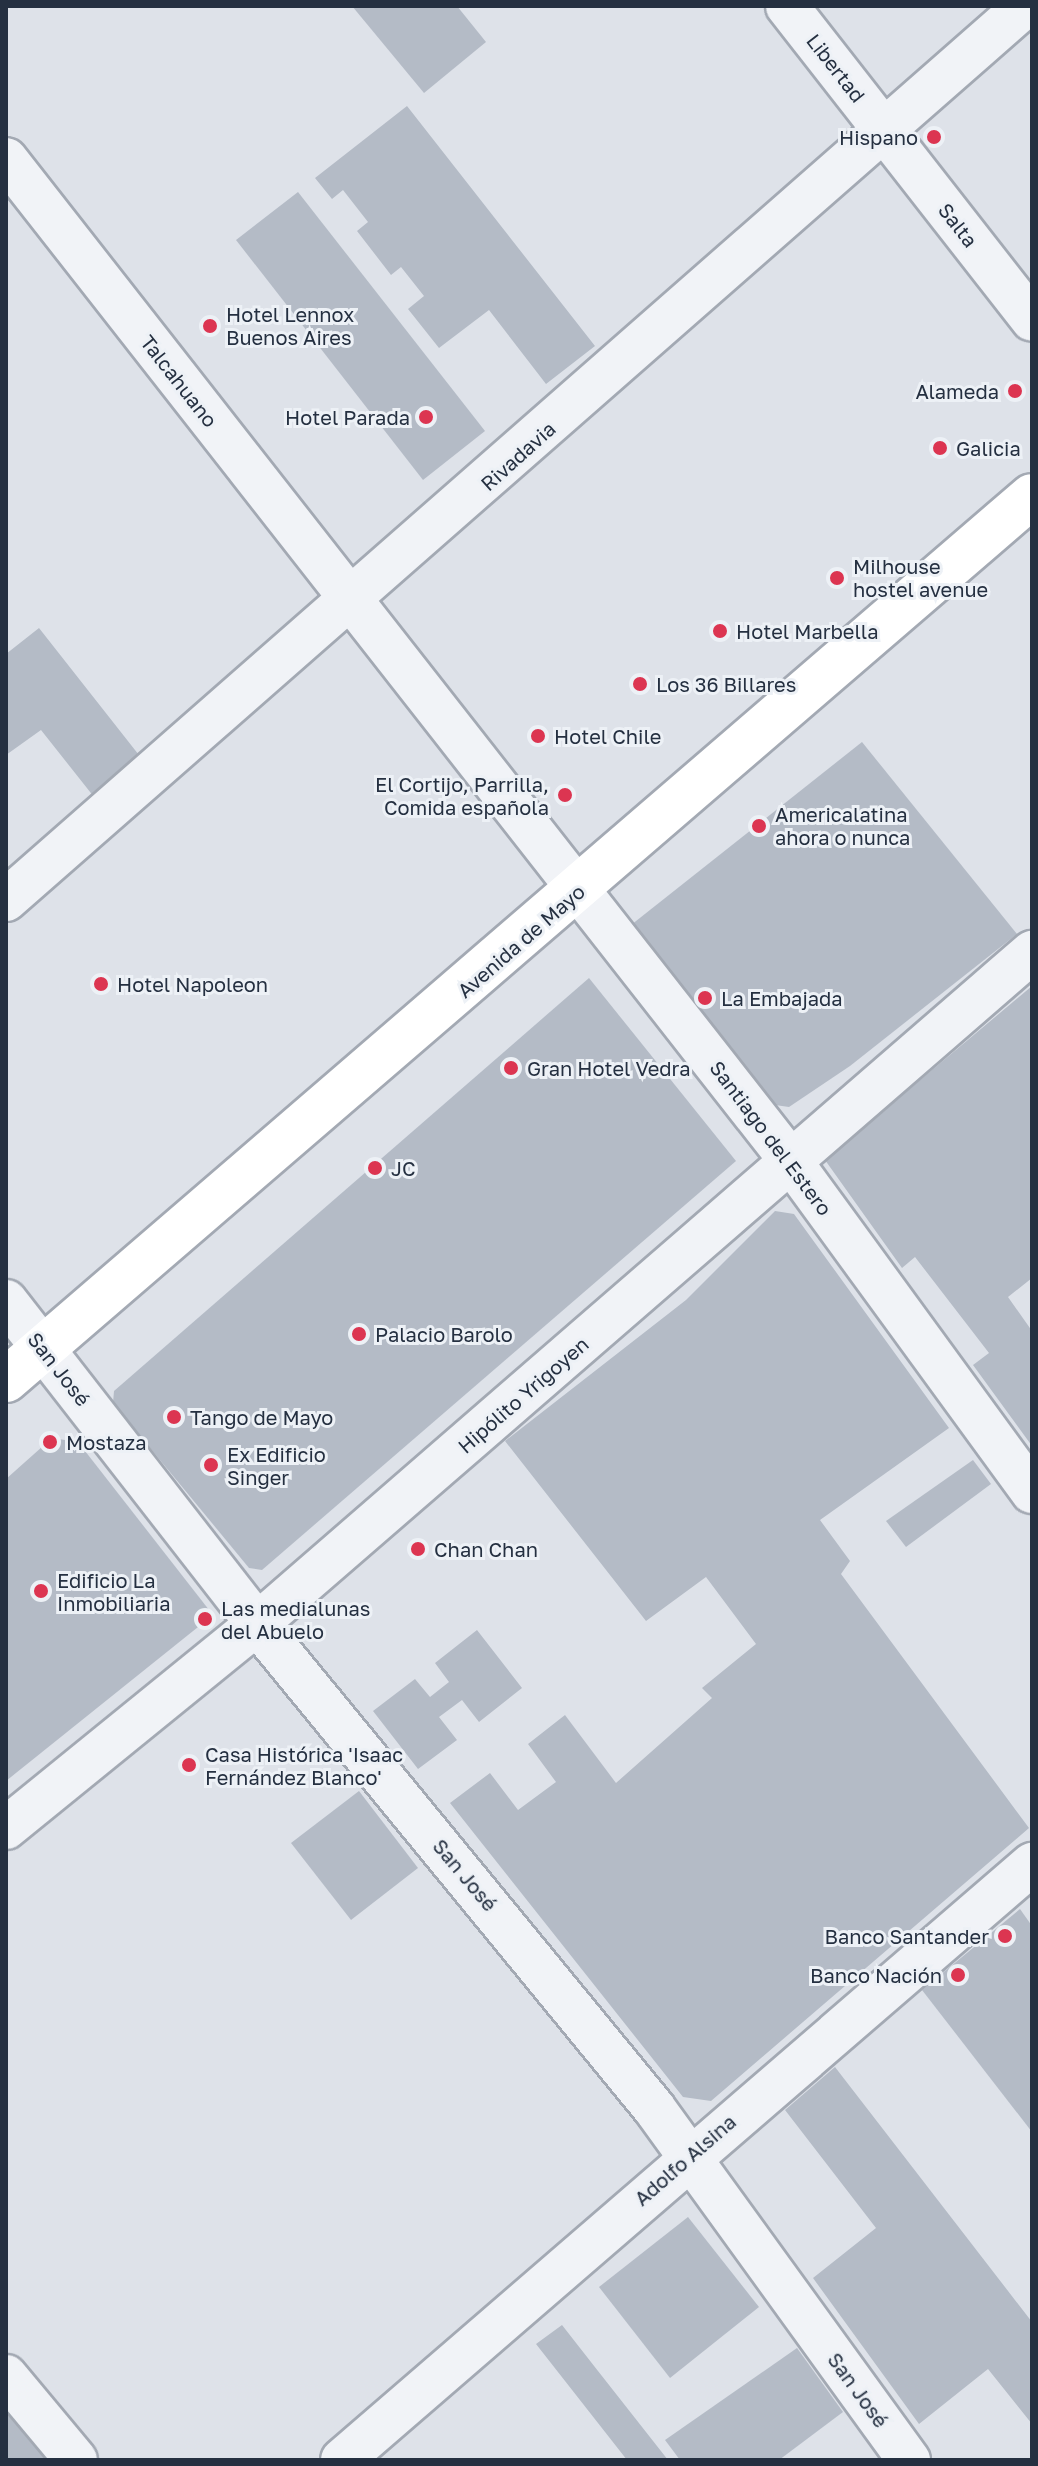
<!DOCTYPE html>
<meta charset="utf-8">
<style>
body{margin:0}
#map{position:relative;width:1038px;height:2466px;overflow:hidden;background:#dee2e9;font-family:"Golos Text",sans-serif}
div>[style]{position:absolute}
.building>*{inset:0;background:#b4bbc6}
.roads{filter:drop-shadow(2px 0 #a3a9b3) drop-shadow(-2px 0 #a3a9b3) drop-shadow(0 2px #a3a9b3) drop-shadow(0 -2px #a3a9b3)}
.minor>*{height:42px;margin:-21px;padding:0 21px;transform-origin:21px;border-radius:21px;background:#f1f3f7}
.major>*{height:44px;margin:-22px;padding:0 22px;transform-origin:22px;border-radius:22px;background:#fff}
.dots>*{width:22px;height:22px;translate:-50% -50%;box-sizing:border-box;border:4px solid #edf1f6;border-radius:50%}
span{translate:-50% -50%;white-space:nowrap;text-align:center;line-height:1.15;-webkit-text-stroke:6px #edf1f6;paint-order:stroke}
.street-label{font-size:20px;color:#253041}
.poi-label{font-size:20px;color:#253041}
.right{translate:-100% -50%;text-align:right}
.left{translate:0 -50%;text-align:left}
.frame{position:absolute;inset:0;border:8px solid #253041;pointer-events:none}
</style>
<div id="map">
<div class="building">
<i style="clip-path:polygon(352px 6px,457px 6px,486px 42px,424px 93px)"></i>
<i style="clip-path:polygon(407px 106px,595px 346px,546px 384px,489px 310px,439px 348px,408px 309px,424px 296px,401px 267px,391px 275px,357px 231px,368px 222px,343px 190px,332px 199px,315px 178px)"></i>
<i style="clip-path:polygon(298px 192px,485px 431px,423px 480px,236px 240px)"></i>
<i style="clip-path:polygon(39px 628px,146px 764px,98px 802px,41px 730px,6px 755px,6px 654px)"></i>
<i style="clip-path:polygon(862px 742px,1017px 934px,850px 1066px,789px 1107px,768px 1104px,631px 925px)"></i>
<i style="clip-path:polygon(589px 978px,736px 1161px,262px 1570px,249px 1568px,113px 1403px,114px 1391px)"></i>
<i style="clip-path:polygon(1032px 986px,1032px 1278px,1008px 1297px,1032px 1331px,1032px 1446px,973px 1365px,989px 1353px,915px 1257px,902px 1268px,825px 1160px)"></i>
<i style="clip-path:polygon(775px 1211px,794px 1214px,949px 1428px,820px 1520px,850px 1561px,841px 1574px,1029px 1828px,711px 2101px,683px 2097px,450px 1803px,490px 1773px,518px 1810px,556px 1782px,528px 1744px,565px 1715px,616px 1783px,712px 1698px,702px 1688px,756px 1644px,706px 1577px,646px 1621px,505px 1441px,686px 1300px)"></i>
<i style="clip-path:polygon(52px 1438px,78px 1442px,213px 1615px,6px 1781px,6px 1479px)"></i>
<i style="clip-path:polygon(973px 1460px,991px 1484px,906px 1547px,886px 1521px)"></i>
<i style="clip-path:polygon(477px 1630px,522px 1688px,479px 1722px,462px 1700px,439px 1717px,457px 1740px,418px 1769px,373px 1711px,415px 1679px,430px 1697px,449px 1682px,435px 1663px)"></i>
<i style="clip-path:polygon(359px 1791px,418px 1868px,351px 1920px,291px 1843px)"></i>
<i style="clip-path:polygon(1020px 1909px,1032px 1926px,1032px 2132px,922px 1990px)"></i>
<i style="clip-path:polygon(835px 2067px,1032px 2322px,1032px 2424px,988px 2369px,919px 2424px,813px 2278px,876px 2228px,785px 2110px)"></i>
<i style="clip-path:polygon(688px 2217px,759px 2307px,670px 2378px,599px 2287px)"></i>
<i style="clip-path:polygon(562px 2325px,598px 2371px,668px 2460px,627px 2460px,536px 2344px)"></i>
<i style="clip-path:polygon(797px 2348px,843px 2412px,779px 2460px,680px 2460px,665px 2440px)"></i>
<i style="clip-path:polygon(6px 2407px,27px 2434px,48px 2460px,6px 2460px)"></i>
</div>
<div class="roads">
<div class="minor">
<i style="left:787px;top:6px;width:398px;rotate:52deg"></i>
<i style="left:6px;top:159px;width:1271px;rotate:51.93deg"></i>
<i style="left:790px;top:1160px;width:411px;rotate:53.9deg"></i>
<i style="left:6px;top:900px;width:1356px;rotate:-41.26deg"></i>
<i style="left:6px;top:1301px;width:409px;rotate:52.1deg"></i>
<i style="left:257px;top:1624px;width:626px;rotate:50.64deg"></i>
<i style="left:654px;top:2108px;width:435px;rotate:54.1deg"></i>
<i style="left:6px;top:1828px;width:323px;rotate:-39.1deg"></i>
<i style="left:257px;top:1624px;width:1026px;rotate:-40.93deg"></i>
<i style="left:6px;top:2376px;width:109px;rotate:50.2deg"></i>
<i style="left:342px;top:2460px;width:912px;rotate:-40.82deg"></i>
</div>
<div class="major">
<i style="left:6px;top:1380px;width:1354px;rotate:-40.75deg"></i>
</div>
</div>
<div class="dots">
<i style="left:934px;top:137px;background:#dc3551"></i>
<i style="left:210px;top:326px;background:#dc3551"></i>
<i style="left:1015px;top:391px;background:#dc3551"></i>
<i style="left:426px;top:417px;background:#dc3551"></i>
<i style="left:940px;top:448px;background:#dc3551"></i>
<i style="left:837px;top:578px;background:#dc3551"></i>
<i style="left:720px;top:631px;background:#dc3551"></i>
<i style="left:640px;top:684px;background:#dc3551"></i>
<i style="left:538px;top:736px;background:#dc3551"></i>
<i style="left:565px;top:795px;background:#dc3551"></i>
<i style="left:759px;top:826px;background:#dc3551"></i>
<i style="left:101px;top:984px;background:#dc3551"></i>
<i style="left:705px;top:998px;background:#dc3551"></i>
<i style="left:511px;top:1068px;background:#dc3551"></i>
<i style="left:375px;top:1168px;background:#dc3551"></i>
<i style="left:359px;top:1334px;background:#dc3551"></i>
<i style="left:174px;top:1417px;background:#dc3551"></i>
<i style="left:50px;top:1442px;background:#dc3551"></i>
<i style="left:211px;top:1465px;background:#dc3551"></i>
<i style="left:418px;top:1549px;background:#dc3551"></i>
<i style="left:41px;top:1591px;background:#dc3551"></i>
<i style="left:205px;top:1619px;background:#dc3551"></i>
<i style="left:189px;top:1765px;background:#dc3551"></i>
<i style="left:1005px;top:1936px;background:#dc3551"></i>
<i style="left:958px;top:1975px;background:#dc3551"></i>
</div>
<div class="street-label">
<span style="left:836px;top:68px;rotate:52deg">Libertad</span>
<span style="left:958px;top:225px;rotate:52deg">Salta</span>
<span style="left:179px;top:381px;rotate:52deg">Talcahuano</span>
<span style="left:518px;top:456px;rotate:-42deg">Rivadavia</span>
<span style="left:521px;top:941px;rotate:-41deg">Avenida de Mayo</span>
<span style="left:771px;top:1138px;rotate:53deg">Santiago del Estero</span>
<span style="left:59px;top:1369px;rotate:52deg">San José</span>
<span style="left:523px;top:1395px;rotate:-41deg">Hipólito Yrigoyen</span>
<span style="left:465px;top:1875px;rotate:50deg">San José</span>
<span style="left:685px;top:2160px;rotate:-41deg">Adolfo Alsina</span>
<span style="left:858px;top:2390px;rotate:54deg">San José</span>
</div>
<div class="poi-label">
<span class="right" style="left:918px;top:137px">Hispano</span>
<span class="left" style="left:226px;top:326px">Hotel Lennox<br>Buenos Aires</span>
<span class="right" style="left:999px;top:391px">Alameda</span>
<span class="right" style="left:410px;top:417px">Hotel Parada</span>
<span class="left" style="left:956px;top:448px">Galicia</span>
<span class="left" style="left:853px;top:578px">Milhouse<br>hostel avenue</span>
<span class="left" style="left:736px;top:631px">Hotel Marbella</span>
<span class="left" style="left:656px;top:684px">Los 36 Billares</span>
<span class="left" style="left:554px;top:736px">Hotel Chile</span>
<span class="right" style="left:549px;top:796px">El Cortijo, Parrilla,<br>Comida española</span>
<span class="left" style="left:775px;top:826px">Americalatina<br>ahora o nunca</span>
<span class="left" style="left:117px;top:984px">Hotel Napoleon</span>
<span class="left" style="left:721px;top:998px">La Embajada</span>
<span class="left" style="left:527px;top:1068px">Gran Hotel Vedra</span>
<span class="left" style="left:391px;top:1168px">JC</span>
<span class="left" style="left:375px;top:1334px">Palacio Barolo</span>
<span class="left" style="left:190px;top:1417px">Tango de Mayo</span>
<span class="left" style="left:66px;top:1442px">Mostaza</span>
<span class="left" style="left:227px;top:1466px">Ex Edificio<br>Singer</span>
<span class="left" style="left:434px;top:1549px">Chan Chan</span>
<span class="left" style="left:57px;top:1592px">Edificio La<br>Inmobiliaria</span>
<span class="left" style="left:221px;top:1620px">Las medialunas<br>del Abuelo</span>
<span class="left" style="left:205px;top:1766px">Casa Histórica 'Isaac<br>Fernández Blanco'</span>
<span class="right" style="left:989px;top:1936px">Banco Santander</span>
<span class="right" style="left:942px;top:1975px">Banco Nación</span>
</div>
<div class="frame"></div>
</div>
